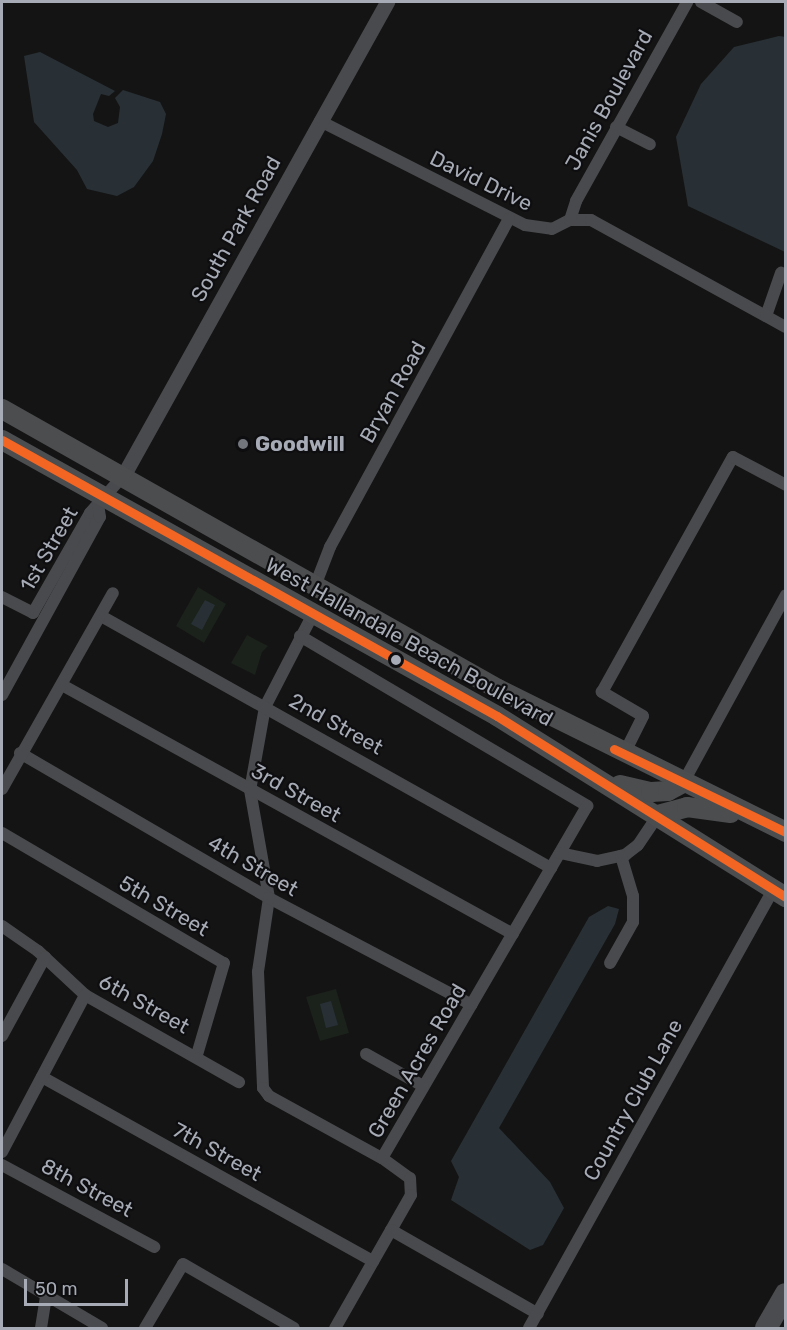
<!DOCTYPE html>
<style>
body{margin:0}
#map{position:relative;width:787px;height:1330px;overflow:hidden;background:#141414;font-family:Rubik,sans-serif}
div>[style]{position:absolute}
.green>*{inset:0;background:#1b211b}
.water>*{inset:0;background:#283035}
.minor>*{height:12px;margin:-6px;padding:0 6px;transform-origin:6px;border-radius:6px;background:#494a4d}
.tertiary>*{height:15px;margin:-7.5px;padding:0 7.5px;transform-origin:7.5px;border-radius:7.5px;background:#494a4d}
.primary>*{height:20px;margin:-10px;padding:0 10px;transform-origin:10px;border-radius:10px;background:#4b4d4f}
.motorway>*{height:22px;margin:-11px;padding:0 11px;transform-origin:11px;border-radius:11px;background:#4b4c4f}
.bus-1>*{height:9px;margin:-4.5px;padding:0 4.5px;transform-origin:4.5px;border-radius:4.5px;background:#f26522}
.dots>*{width:16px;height:16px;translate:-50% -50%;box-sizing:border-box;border:3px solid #0e0e10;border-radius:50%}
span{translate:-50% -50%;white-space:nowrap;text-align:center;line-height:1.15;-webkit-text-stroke:4.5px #0e0e10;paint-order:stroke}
.street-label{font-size:21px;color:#a6abb5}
.poi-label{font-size:21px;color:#a6abb5;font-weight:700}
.left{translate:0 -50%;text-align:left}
.frame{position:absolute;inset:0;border:3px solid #a6abb5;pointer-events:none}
.scale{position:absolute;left:24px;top:1279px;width:104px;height:27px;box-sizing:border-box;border:3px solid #a6abb5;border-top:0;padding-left:8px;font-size:18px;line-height:21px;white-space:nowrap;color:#a6abb5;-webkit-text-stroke:4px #0e0e10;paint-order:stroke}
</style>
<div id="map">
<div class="green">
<i style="clip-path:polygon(198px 587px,226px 604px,204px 643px,176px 626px)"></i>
<i style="clip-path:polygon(247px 635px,268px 646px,262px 652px,255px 675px,231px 663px)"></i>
<i style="clip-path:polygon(336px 989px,349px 1033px,320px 1041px,306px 997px)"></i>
</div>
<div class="water">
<i style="clip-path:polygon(779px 36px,786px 37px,785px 252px,688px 206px,676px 137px,701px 84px,734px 47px)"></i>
<i style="clip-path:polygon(40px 52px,115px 91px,109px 96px,101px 94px,93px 114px,94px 121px,108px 127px,118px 123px,120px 107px,115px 98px,123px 90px,160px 102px,166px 114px,162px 134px,153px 161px,134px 187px,117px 196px,87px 189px,77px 170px,34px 122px,24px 56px)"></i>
<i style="clip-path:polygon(205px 600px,215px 605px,202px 630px,191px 624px)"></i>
<i style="clip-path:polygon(608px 906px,619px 909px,615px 924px,499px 1128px,550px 1182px,564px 1208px,543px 1245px,530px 1250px,451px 1200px,459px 1177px,451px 1161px,589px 917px)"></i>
<i style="clip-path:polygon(331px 1001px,338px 1025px,326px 1028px,320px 1004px)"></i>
</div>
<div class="minor">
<i style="left:701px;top:2px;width:41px;rotate:29.1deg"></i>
<i style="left:320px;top:121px;width:230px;rotate:26.9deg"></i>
<i style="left:525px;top:225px;width:27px;rotate:8deg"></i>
<i style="left:552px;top:229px;width:20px;rotate:-27deg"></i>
<i style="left:570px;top:220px;width:21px"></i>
<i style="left:591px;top:220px;width:222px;rotate:28.8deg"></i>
<i style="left:616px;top:127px;width:38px;rotate:27deg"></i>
<i style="left:570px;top:220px;width:20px;rotate:-72deg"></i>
<i style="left:576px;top:201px;width:228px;rotate:-60.8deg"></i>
<i style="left:766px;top:316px;width:46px;rotate:-70.8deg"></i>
<i style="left:315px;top:586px;width:42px;rotate:-69deg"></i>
<i style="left:330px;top:547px;width:374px;rotate:-61.4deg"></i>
<i style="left:2px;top:597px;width:35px;rotate:27deg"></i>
<i style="left:33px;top:613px;width:115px;rotate:-60.3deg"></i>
<i style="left:90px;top:513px;width:50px;rotate:-48.3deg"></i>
<i style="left:313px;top:614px;width:105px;rotate:117.3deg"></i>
<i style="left:265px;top:707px;width:84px;rotate:100.2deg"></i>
<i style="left:250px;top:790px;width:110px;rotate:80deg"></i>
<i style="left:269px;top:898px;width:75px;rotate:98.5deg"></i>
<i style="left:258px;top:972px;width:116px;rotate:87.5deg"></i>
<i style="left:263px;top:1088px;width:10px;rotate:53deg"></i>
<i style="left:269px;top:1096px;width:129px;rotate:28.8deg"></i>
<i style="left:382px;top:1158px;width:34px;rotate:36deg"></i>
<i style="left:410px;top:1178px;width:17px;rotate:87deg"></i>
<i style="left:411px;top:1195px;width:153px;rotate:119.7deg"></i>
<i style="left:101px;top:616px;width:516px;rotate:29.25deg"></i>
<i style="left:300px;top:636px;width:334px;rotate:30.6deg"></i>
<i style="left:587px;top:806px;width:407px;rotate:120.2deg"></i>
<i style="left:62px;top:685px;width:515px;rotate:28.9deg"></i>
<i style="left:2px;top:695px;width:203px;rotate:-61.2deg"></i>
<i style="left:100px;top:517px;width:12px;rotate:-99deg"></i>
<i style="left:20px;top:753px;width:288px;rotate:30.2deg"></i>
<i style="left:269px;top:898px;width:229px;rotate:27.8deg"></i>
<i style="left:624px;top:754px;width:42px;rotate:-63.4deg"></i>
<i style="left:643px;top:716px;width:48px;rotate:-149.7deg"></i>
<i style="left:602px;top:692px;width:269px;rotate:-60.9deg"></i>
<i style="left:733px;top:457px;width:60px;rotate:27.8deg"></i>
<i style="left:683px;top:783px;width:214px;rotate:-61.3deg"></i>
<i style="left:2px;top:789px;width:225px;rotate:-60.5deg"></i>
<i style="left:2px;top:833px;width:257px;rotate:30.4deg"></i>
<i style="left:224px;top:963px;width:96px;rotate:106.4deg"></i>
<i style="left:560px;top:853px;width:38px;rotate:12deg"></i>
<i style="left:597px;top:861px;width:29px;rotate:-12deg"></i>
<i style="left:625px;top:855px;width:16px;rotate:-38deg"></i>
<i style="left:638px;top:845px;width:36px;rotate:-56deg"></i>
<i style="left:2px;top:926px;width:44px;rotate:34.8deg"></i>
<i style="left:38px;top:951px;width:64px;rotate:43.1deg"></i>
<i style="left:85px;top:995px;width:177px;rotate:29.5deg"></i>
<i style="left:610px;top:963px;width:47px;rotate:-60.7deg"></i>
<i style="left:633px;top:922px;width:26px;rotate:-90deg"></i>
<i style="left:633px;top:896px;width:42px;rotate:-106.7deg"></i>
<i style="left:2px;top:1036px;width:90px;rotate:-61.4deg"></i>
<i style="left:366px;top:1054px;width:65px;rotate:29.3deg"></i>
<i style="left:42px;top:1077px;width:379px;rotate:29.1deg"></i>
<i style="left:2px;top:1152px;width:178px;rotate:-62.1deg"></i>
<i style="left:2px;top:1165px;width:173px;rotate:28.3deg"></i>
<i style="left:391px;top:1230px;width:169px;rotate:29.7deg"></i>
<i style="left:2px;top:1269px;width:116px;rotate:30.5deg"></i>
<i style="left:41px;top:1328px;width:33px;rotate:-81deg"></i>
<i style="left:145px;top:1328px;width:74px;rotate:-59.3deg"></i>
<i style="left:183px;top:1264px;width:128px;rotate:30deg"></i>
<i style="left:529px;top:1328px;width:501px;rotate:-60.88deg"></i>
</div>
<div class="tertiary">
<i style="left:123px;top:476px;width:543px;rotate:-60.88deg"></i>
</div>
<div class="primary">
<i style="left:2px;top:409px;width:570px;rotate:29.45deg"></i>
<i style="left:498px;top:689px;width:322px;rotate:26.4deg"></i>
<i style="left:2px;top:440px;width:567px;rotate:29.14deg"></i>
<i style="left:497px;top:716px;width:341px;rotate:32.1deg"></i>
<i style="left:620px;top:785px;width:32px;rotate:13deg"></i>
<i style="left:651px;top:792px;width:17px;rotate:-3deg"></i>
<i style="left:668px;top:791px;width:17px;rotate:-28deg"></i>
<i style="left:658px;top:815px;width:30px;rotate:-15deg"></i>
<i style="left:687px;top:807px;width:44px;rotate:7.8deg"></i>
</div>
<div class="motorway">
<i style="left:766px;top:1328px;width:39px;rotate:-60deg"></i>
</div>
<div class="bus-1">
<i style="left:2px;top:440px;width:567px;rotate:29.14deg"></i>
<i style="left:497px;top:716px;width:341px;rotate:32.1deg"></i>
<i style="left:614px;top:749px;width:191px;rotate:25.8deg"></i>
</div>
<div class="dots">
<i style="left:243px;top:444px;background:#73767d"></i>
<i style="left:396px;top:660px;background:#a6abb5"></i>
</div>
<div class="street-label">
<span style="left:609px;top:100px;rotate:-61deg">Janis Boulevard</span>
<span style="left:481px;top:181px;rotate:26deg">David Drive</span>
<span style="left:236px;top:229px;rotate:-61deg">South Park Road</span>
<span style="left:393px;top:392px;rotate:-61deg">Bryan Road</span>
<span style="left:49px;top:549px;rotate:-60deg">1st Street</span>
<span style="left:409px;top:642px;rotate:29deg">West Hallandale Beach Boulevard</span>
<span style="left:336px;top:724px;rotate:29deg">2nd Street</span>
<span style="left:296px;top:793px;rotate:29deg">3rd Street</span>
<span style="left:253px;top:866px;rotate:30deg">4th Street</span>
<span style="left:164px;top:906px;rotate:30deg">5th Street</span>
<span style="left:144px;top:1004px;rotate:29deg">6th Street</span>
<span style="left:417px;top:1061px;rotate:-60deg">Green Acres Road</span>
<span style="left:633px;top:1100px;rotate:-61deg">Country Club Lane</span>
<span style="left:217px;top:1152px;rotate:29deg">7th Street</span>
<span style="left:87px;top:1188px;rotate:28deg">8th Street</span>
</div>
<div class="poi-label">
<span class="left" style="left:255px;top:444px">Goodwill</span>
</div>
<div class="frame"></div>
<div class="scale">50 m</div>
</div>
